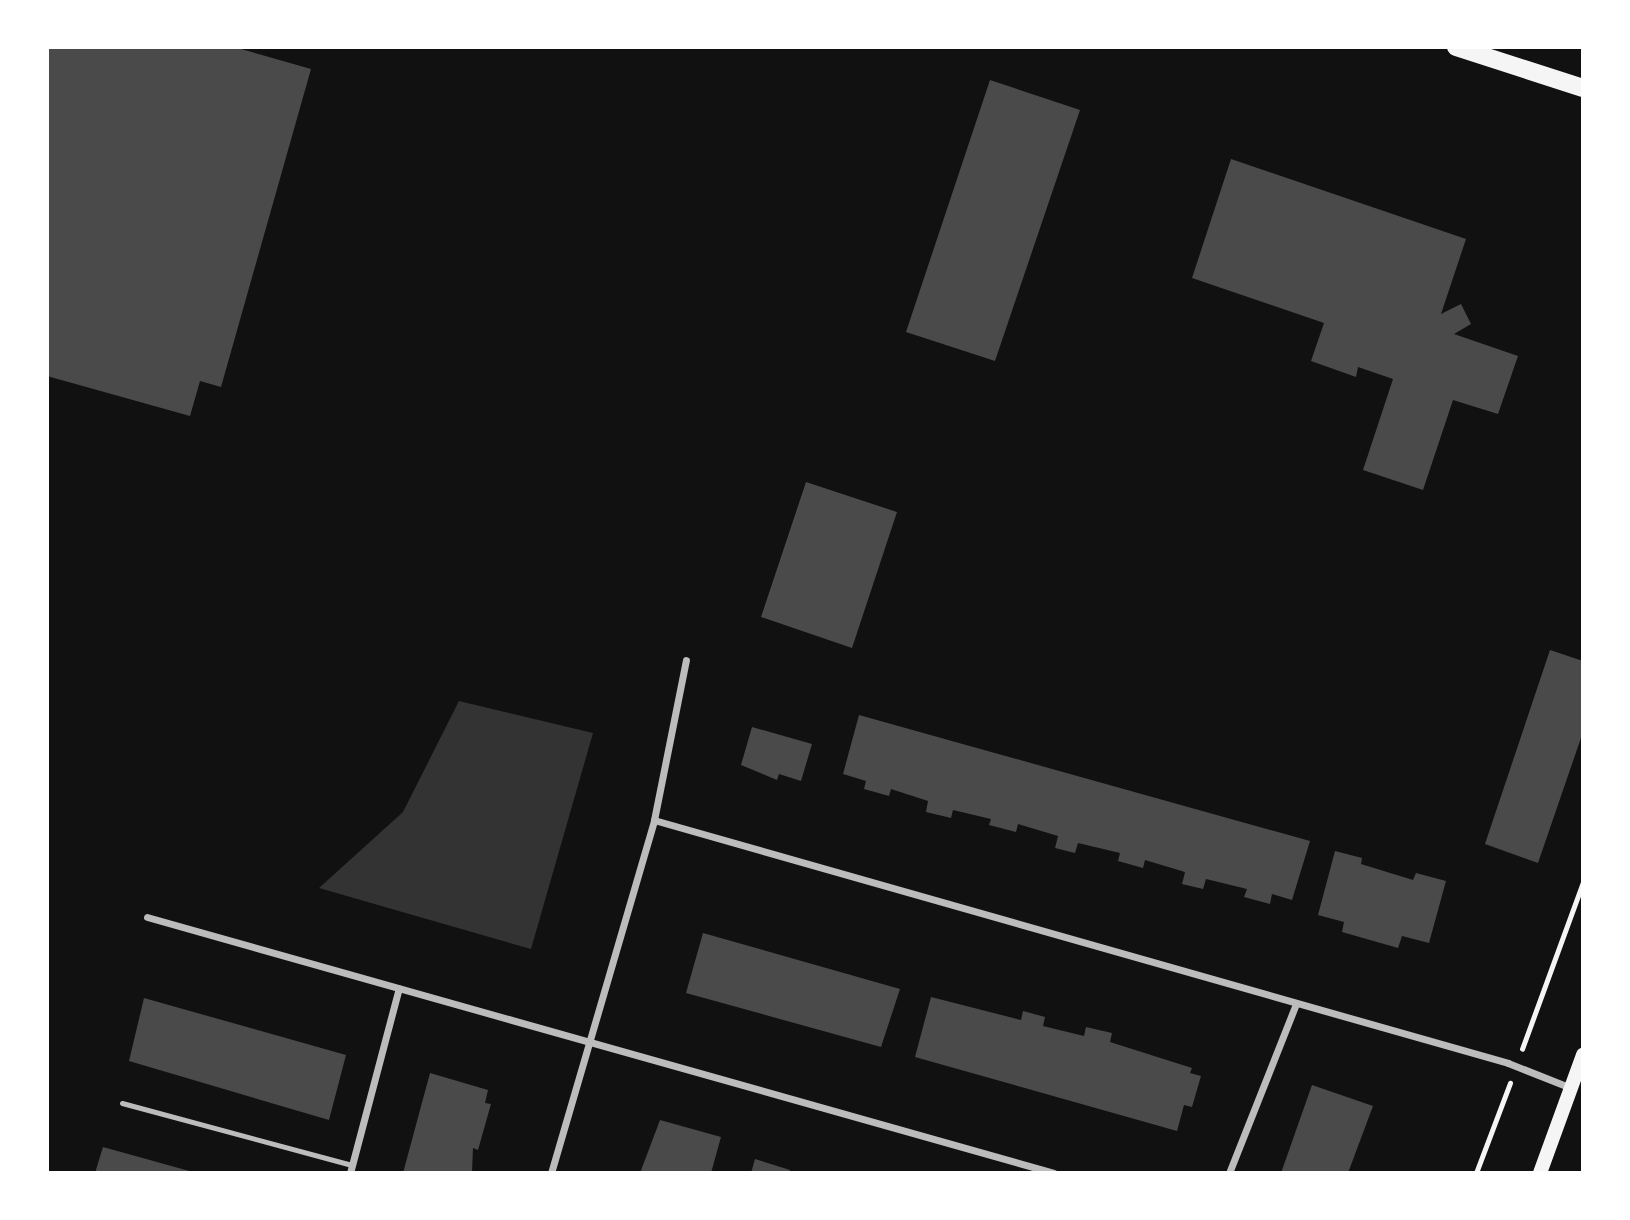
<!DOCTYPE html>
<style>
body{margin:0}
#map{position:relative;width:1630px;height:1220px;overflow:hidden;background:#111;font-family:"Fira Sans Condensed",sans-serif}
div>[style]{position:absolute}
.water>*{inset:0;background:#333}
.building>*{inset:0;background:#4a4a4a}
.path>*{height:4.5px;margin:-2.25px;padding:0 2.25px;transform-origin:2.25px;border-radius:2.25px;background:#f5f5f5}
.service>*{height:5px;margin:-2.5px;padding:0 2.5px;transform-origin:2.5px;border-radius:2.5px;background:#bcbcbc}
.minor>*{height:7px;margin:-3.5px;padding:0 3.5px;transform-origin:3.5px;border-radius:3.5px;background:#bcbcbc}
.secondary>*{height:14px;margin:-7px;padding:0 7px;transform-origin:7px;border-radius:7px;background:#f5f5f5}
.primary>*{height:18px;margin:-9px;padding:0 9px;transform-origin:9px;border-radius:9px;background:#f5f5f5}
span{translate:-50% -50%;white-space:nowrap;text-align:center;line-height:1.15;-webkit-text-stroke:5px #fff;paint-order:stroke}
.frame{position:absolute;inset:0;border:49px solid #fff;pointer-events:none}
</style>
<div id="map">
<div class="water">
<i style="clip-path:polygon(459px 701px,593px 733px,531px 949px,319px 888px,403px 812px)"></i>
</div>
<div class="building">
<i style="clip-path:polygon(47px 47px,234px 47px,311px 69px,221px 387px,200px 381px,190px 416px,47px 376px)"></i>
<i style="clip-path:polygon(990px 80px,1080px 110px,995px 361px,906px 332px)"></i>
<i style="clip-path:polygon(1231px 159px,1466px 239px,1441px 314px,1461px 304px,1471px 324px,1454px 334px,1518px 356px,1498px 414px,1453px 400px,1423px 490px,1363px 470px,1393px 379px,1358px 367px,1356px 377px,1311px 361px,1324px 323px,1192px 278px)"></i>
<i style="clip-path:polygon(806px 482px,897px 512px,852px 648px,761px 617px)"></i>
<i style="clip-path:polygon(1550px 650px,1583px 661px,1583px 732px,1538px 863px,1485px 844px)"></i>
<i style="clip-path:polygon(859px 715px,1310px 841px,1292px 900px,1272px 894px,1270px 904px,1244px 897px,1247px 889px,1206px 879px,1203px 889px,1182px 884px,1185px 872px,1145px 860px,1143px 868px,1118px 861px,1120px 853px,1078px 843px,1075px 853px,1055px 848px,1058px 836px,1018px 824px,1016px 832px,989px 825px,991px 819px,953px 810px,951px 818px,926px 812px,928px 801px,891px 789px,889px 796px,864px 789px,866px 781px,843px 774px)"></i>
<i style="clip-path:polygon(752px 727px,812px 744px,801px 781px,779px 774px,777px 780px,741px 765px)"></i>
<i style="clip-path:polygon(1335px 851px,1362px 858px,1361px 864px,1413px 880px,1416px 873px,1446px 881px,1429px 943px,1402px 936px,1398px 948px,1342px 932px,1344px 922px,1318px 915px)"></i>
<i style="clip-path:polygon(703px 933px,900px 989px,881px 1047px,686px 993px)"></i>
<i style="clip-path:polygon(931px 997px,1021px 1020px,1023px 1011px,1045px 1017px,1043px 1026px,1084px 1036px,1086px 1027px,1112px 1033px,1110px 1042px,1192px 1068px,1190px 1073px,1201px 1076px,1192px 1107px,1184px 1105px,1177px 1131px,915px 1057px)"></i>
<i style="clip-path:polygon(144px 998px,346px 1055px,329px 1120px,129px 1061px)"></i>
<i style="clip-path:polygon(430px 1073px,488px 1090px,485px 1103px,491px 1104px,478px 1150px,473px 1148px,472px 1173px,403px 1173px)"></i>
<i style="clip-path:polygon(1312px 1085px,1373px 1106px,1348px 1173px,1281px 1173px)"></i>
<i style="clip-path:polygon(660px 1120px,721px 1137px,711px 1173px,640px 1173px)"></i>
<i style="clip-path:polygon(103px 1147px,193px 1172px,193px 1173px,95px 1173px)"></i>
<i style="clip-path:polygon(755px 1159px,790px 1170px,789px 1173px,751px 1173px)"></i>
</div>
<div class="path">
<i style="left:1522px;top:1049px;width:178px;rotate:-69.9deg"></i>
<i style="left:1476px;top:1173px;width:96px;rotate:-69.3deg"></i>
</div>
<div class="service">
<i style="left:122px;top:1103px;width:238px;rotate:15.1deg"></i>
</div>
<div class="minor">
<i style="left:654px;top:820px;width:888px;rotate:15.88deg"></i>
<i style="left:1508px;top:1063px;width:68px;rotate:21.6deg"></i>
<i style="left:147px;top:917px;width:942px;rotate:15.76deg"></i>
<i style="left:350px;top:1173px;width:191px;rotate:-75.2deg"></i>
<i style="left:551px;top:1173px;width:368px;rotate:-73.7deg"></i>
<i style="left:654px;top:820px;width:163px;rotate:-78.7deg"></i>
<i style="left:1229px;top:1173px;width:182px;rotate:-68.4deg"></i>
</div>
<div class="secondary">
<i style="left:1540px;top:1173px;width:126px;rotate:-70deg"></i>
</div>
<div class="primary">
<i style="left:1456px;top:47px;width:133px;rotate:17.9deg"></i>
</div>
<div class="frame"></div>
</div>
